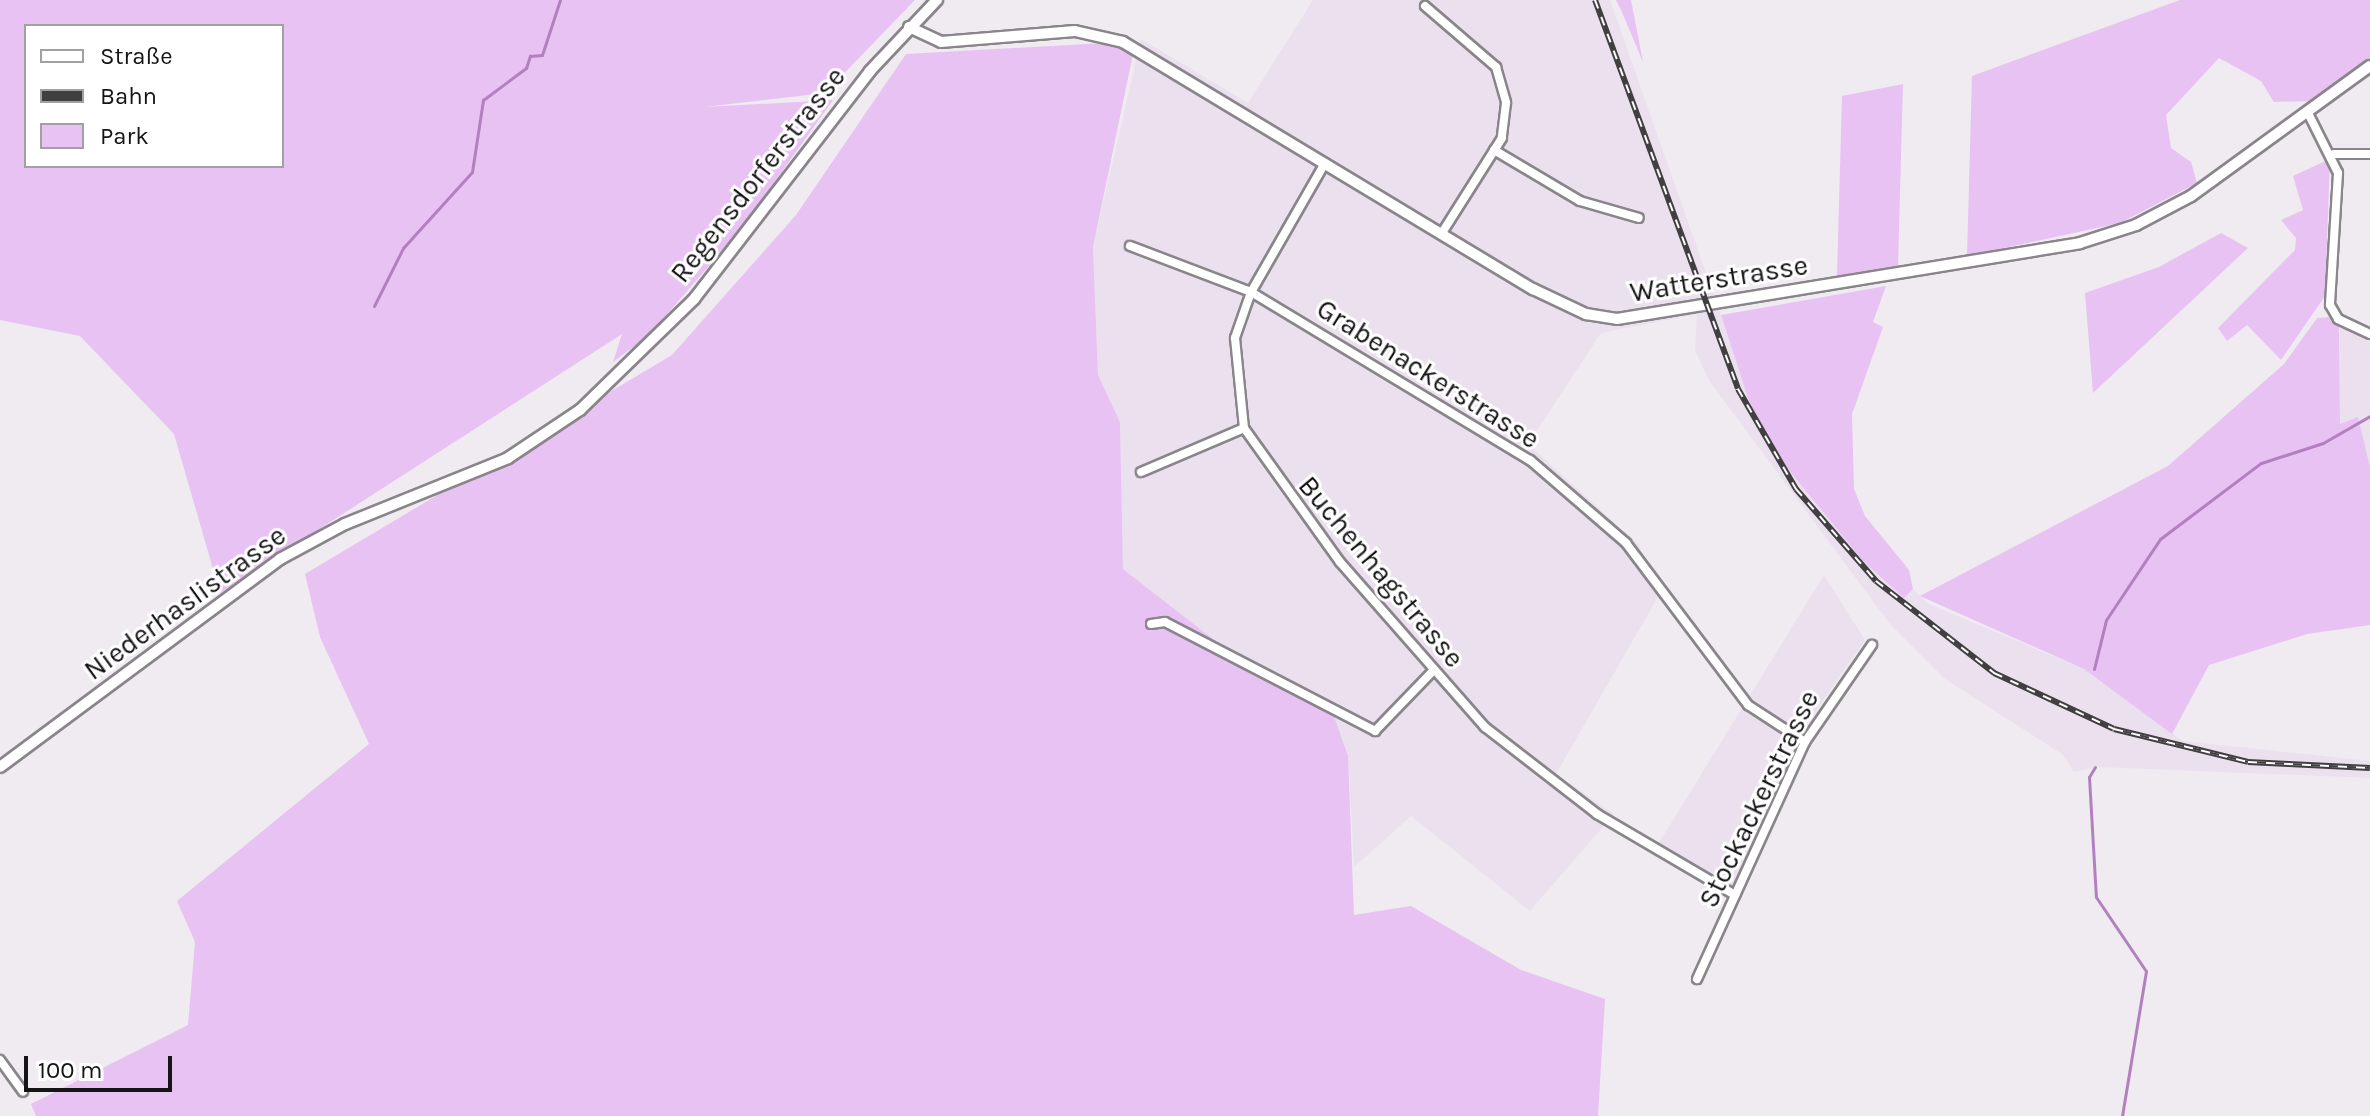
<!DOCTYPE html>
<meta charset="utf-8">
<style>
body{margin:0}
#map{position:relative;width:2370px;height:1116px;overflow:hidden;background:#efebf1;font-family:Karla,sans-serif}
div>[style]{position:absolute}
.built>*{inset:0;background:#ebe1ee}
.green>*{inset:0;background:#e8c2f2}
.stream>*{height:3px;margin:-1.5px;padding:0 1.5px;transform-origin:1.5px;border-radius:1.5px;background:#b280bf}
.roads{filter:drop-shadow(2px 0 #89858a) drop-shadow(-2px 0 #89858a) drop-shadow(0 2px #89858a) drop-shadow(0 -2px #89858a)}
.minor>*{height:8px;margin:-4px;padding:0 4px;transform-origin:4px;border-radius:4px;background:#fff}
.tertiary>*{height:10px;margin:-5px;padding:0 5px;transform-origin:5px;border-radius:5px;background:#fff}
.rail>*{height:6px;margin-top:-3px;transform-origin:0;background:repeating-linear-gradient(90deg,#fff 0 9px,#413f42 0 18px);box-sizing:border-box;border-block:2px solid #413f42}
span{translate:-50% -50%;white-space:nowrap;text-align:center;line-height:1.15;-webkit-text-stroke:6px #fff;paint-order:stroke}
.street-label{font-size:28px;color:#151416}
.legend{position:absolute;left:24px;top:24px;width:260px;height:144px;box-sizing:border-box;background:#fff;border:2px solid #a1a1a2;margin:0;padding:10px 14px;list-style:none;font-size:24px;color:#151416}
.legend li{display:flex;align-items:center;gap:16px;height:40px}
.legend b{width:40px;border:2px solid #a1a1a2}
.scale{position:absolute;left:24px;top:1056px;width:148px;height:36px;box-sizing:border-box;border:4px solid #151416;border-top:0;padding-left:10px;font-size:24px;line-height:28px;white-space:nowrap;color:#151416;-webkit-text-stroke:6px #fff;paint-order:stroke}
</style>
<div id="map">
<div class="built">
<i style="clip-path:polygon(1313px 0,1610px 0,1752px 404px,1888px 566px,1929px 604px,2084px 669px,2183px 741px,2370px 761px,2370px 778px,2099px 767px,2074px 772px,2062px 754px,1945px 679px,1890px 624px,1710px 382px,1695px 351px,1697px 314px,1601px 333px,1528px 444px,1639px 545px,1658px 597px,1556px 774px,1614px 814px,1530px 911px,1411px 816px,1354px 867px,1348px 756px,1329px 702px,1218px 643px,1123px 569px,1120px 422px,1098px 375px,1093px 247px,1141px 39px,1248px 103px)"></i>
<i style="clip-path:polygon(2340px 326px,2370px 339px,2370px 467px,2358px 418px,2340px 424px)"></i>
<i style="clip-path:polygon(1824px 575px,1865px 640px,1806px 725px,1733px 890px,1657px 846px)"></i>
</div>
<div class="green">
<i style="clip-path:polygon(evenodd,0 0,915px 0,825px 93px,705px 107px,833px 100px,741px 229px,648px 336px,613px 362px,622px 334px,220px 593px,174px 434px,80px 336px,0 320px,0 0,26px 26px,282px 26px,282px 166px,26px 166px,26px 26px)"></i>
<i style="clip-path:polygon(1616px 0,1631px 0,1643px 62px,1622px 12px)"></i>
<i style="clip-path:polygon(2180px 0,2370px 0,2370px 60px,2310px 101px,2274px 102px,2261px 81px,2219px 58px,2166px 115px,2171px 148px,2191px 162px,2197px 183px,2120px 223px,1967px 256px,1972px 76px)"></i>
<i style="clip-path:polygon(1106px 43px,1133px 54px,1093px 247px,1098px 375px,1120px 422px,1123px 569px,1218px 643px,1329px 702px,1348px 756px,1354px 915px,1411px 906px,1521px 970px,1605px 999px,1598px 1116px,36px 1116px,31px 1104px,188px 1025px,195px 942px,177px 901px,369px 744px,320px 637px,305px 574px,672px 355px,796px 215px,906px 54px)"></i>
<i style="clip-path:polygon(1903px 84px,1898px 266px,1837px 276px,1842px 96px)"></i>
<i style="clip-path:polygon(2330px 159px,2325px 296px,2281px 360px,2247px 325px,2227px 341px,2218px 328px,2295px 250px,2296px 238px,2281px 220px,2303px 210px,2293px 176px)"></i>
<i style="clip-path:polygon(2221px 233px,2248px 248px,2093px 393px,2085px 293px,2159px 267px)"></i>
<i style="clip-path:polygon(1886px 286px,1873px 322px,1883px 327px,1852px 414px,1854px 489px,1865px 516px,1909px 570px,1913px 589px,1904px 598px,1863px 561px,1788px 469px,1751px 407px,1721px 315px)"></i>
<i style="clip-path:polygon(2331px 317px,2339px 325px,2340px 424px,2358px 417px,2370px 467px,2370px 625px,2307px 634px,2209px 665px,2172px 734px,2084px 669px,1920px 596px,2168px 466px,2284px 364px,2317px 318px)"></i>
</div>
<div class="stream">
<i style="left:374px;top:306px;width:65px;rotate:-63.4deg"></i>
<i style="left:403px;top:248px;width:103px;rotate:-47.8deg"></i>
<i style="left:472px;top:172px;width:73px;rotate:-81.3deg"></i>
<i style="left:483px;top:100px;width:54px;rotate:-36.7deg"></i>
<i style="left:526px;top:68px;width:13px;rotate:-72deg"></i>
<i style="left:530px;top:56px;width:12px;rotate:-5deg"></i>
<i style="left:542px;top:55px;width:58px;rotate:-71.9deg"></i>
<i style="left:2094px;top:669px;width:50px;rotate:-76.2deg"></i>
<i style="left:2106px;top:620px;width:97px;rotate:-56.3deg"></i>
<i style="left:2160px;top:539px;width:126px;rotate:-37deg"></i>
<i style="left:2261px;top:463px;width:65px;rotate:-17.9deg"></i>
<i style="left:2323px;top:443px;width:54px;rotate:-29.9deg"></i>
<i style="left:2095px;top:767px;width:12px;rotate:121deg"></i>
<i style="left:2089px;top:777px;width:120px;rotate:86.7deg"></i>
<i style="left:2096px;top:897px;width:89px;rotate:56deg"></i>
<i style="left:2146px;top:971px;width:147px;rotate:99.4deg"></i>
</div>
<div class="roads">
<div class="minor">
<i style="left:1425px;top:6px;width:94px;rotate:40.7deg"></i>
<i style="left:1496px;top:67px;width:37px;rotate:74deg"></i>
<i style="left:1506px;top:103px;width:35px;rotate:97deg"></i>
<i style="left:1502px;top:138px;width:112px;rotate:122.3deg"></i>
<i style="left:2308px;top:113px;width:67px;rotate:63.4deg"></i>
<i style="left:2338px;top:173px;width:132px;rotate:93.5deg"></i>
<i style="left:2330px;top:305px;width:16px;rotate:60deg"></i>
<i style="left:2338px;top:319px;width:35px;rotate:25deg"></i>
<i style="left:1494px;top:150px;width:100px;rotate:30.7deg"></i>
<i style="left:1580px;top:201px;width:61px;rotate:16.1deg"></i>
<i style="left:2334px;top:154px;width:36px"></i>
<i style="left:1325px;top:163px;width:149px;rotate:119.8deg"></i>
<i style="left:1251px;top:292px;width:49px;rotate:109.2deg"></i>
<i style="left:1235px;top:338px;width:90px;rotate:84.3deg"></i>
<i style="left:1244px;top:428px;width:165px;rotate:54.4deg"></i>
<i style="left:1340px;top:562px;width:220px;rotate:48.7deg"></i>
<i style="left:1485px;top:727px;width:142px;rotate:37.8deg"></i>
<i style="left:1597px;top:814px;width:160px;rotate:30.4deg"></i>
<i style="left:1130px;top:246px;width:129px;rotate:20.8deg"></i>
<i style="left:1251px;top:292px;width:326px;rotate:31.1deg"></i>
<i style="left:1530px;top:460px;width:127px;rotate:40.8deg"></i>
<i style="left:1626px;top:543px;width:203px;rotate:53deg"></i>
<i style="left:1748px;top:705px;width:68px;rotate:33deg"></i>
<i style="left:1141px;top:472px;width:112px;rotate:-23.1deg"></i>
<i style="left:1151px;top:624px;width:14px;rotate:-8deg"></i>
<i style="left:1165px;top:622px;width:237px;rotate:27.4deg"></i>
<i style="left:1375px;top:731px;width:83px;rotate:-46deg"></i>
<i style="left:1697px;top:979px;width:260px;rotate:-65.5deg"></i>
<i style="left:1805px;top:742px;width:118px;rotate:-55.4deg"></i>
<i style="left:0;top:1060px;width:39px;rotate:54deg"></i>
</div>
<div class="tertiary">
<i style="left:909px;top:27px;width:35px;rotate:25deg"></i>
<i style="left:941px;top:42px;width:134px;rotate:-4.7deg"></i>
<i style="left:1075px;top:31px;width:49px;rotate:12.9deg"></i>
<i style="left:1123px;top:42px;width:479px;rotate:31.1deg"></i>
<i style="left:1533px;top:289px;width:59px;rotate:25.3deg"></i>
<i style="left:1586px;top:314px;width:31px;rotate:9deg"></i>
<i style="left:1617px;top:319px;width:469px;rotate:-9.3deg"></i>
<i style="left:2080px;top:243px;width:59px;rotate:-17.8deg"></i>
<i style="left:2136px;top:225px;width:62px;rotate:-27.8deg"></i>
<i style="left:2191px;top:196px;width:221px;rotate:-36deg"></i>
<i style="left:0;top:767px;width:349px;rotate:-36.6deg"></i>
<i style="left:280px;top:559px;width:74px;rotate:-28.3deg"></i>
<i style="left:345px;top:524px;width:176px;rotate:-22deg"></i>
<i style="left:508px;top:458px;width:87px;rotate:-33.7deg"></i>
<i style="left:580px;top:410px;width:159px;rotate:-44.2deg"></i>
<i style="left:694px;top:299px;width:288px;rotate:-52.3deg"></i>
<i style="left:870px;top:71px;width:98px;rotate:-46.7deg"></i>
</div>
</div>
<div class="rail">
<i style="left:1595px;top:0;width:414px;rotate:69.8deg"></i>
<i style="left:1738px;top:389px;width:116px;rotate:59.9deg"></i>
<i style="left:1796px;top:489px;width:122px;rotate:49deg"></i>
<i style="left:1876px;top:581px;width:150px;rotate:37.9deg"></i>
<i style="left:1994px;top:673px;width:132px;rotate:25deg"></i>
<i style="left:2114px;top:729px;width:138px;rotate:13.8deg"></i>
<i style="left:2248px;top:762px;width:122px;rotate:2.8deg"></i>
</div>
<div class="street-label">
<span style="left:758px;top:175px;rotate:-52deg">Regensdorferstrasse</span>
<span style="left:1719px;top:279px;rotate:-9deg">Watterstrasse</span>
<span style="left:1428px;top:374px;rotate:32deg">Grabenackerstrasse</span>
<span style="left:1381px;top:572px;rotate:50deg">Buchenhagstrasse</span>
<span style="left:185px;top:603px;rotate:-36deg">Niederhaslistrasse</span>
<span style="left:1759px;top:799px;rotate:-64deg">Stockackerstrasse</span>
</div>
<ul class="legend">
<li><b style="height:10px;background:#fff"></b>Straße</li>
<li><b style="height:10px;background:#413f42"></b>Bahn</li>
<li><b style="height:22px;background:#e8c2f2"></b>Park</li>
</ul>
<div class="scale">100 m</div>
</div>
